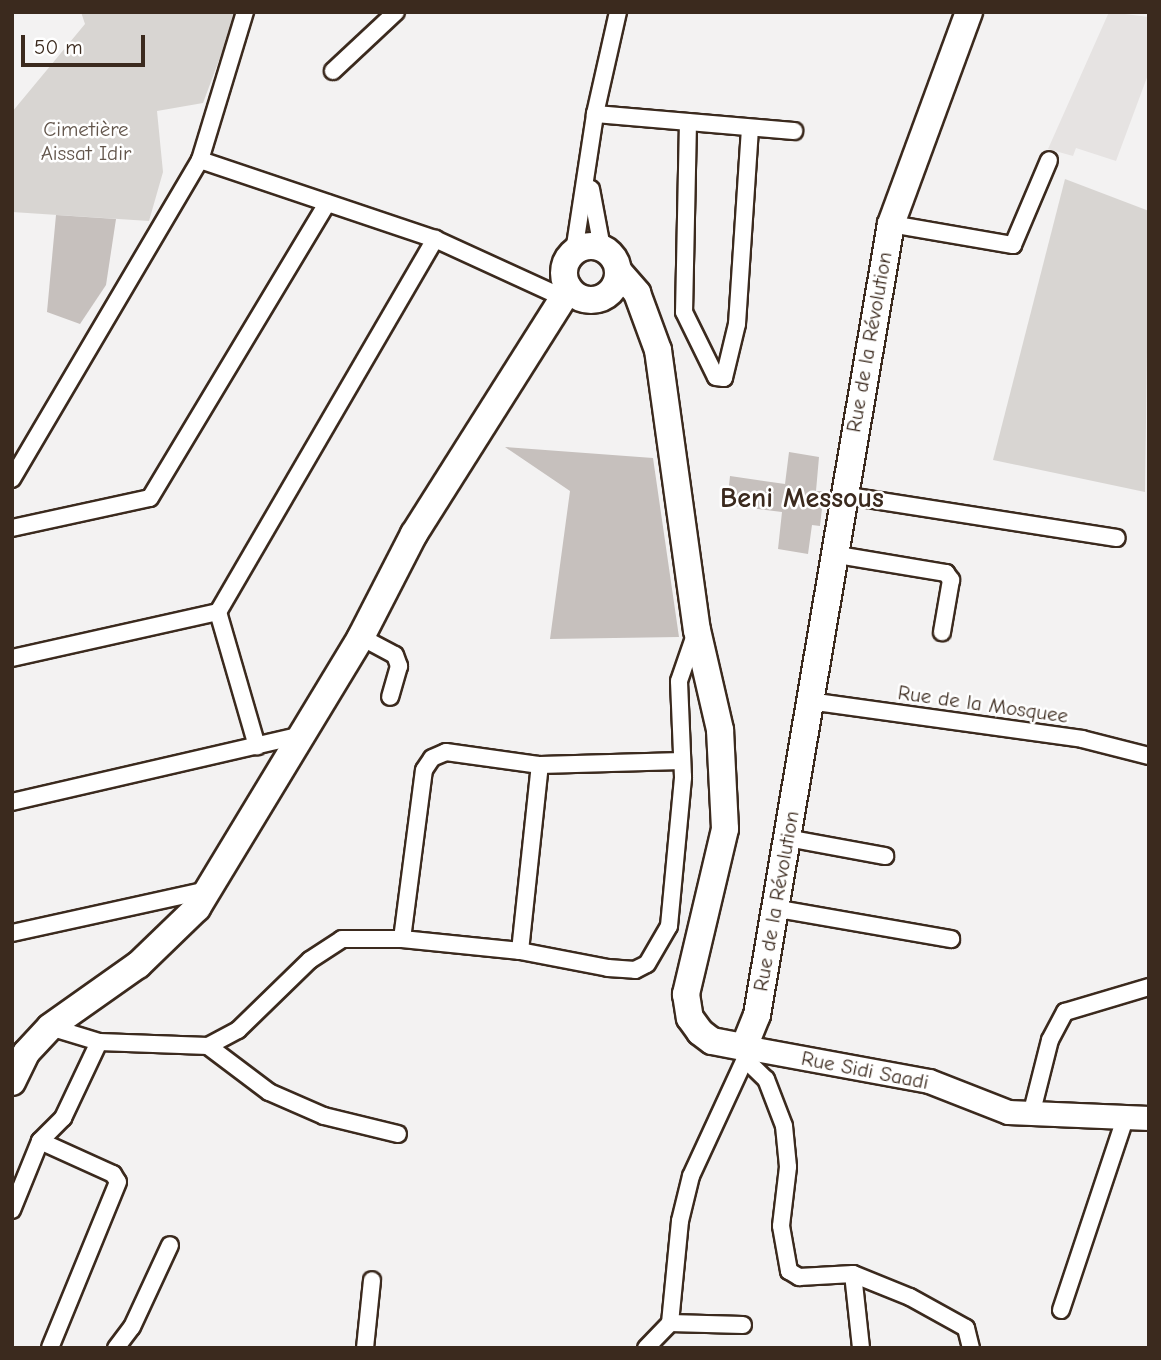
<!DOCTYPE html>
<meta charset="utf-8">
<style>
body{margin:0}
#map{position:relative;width:1161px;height:1360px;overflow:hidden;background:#f3f2f2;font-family:"Comic Neue",sans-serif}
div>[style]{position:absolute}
.built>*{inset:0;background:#e6e3e2}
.green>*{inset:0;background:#d8d5d2}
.building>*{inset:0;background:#c6c0bd}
.roads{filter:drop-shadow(2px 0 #3b2a1e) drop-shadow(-2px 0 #3b2a1e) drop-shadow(0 2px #3b2a1e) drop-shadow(0 -2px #3b2a1e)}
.street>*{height:16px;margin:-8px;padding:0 8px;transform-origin:8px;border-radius:8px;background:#fff}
.secondary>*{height:23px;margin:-11.5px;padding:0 11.5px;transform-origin:11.5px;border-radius:11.5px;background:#fff}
.primary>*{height:26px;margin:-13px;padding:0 13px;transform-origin:13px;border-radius:13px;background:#fff}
.primary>.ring{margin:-13px;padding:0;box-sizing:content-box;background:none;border:26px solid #fff;border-radius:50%}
span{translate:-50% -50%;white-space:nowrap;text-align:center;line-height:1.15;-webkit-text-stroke:5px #fff;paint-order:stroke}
.park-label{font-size:21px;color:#62554b}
.street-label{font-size:21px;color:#3b2a1e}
.district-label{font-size:28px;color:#3b2a1e;font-weight:700}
.frame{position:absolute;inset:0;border:14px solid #3b2a1e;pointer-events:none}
.scale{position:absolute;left:21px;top:35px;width:124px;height:32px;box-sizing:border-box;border:4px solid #3b2a1e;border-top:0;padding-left:9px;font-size:21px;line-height:24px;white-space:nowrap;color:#3b2a1e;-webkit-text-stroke:5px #fff;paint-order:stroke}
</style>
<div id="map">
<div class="built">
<i style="clip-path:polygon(1109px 12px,1149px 17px,1149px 72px,1116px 161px,1076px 148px,1073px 156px,1048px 149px)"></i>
</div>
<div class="green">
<i style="clip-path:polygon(81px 12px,237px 12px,203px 103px,157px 111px,163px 172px,149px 221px,12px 212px,12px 112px,85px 24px)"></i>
<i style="clip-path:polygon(1065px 179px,1149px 211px,1145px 492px,993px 460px)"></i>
</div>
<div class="building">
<i style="clip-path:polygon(56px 215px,116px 219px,106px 285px,80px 324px,47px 312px)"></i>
<i style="clip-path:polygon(505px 447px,653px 458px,679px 637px,550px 639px,570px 491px)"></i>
<i style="clip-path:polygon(789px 452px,819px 457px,816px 491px,824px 491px,820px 526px,812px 525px,808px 554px,778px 549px,782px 512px,727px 505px,730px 476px,785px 484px)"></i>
</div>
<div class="roads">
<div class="street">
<i style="left:333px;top:71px;width:86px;rotate:-43.1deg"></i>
<i style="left:595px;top:114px;width:200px;rotate:4.9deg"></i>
<i style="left:688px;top:122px;width:190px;rotate:91.2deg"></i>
<i style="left:684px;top:312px;width:72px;rotate:63.8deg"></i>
<i style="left:716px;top:377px;width:8px;rotate:7deg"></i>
<i style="left:724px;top:378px;width:56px;rotate:-76.5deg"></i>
<i style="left:737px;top:324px;width:196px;rotate:-86.2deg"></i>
<i style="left:200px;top:160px;width:248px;rotate:18.6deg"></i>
<i style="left:435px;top:239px;width:142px;rotate:24.6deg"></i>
<i style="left:591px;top:189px;width:60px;rotate:79.4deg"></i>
<i style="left:891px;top:224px;width:124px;rotate:9.8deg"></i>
<i style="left:1013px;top:245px;width:92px;rotate:-67deg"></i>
<i style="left:574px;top:252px;width:140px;rotate:-81.3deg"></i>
<i style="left:595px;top:114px;width:105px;rotate:-77.3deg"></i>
<i style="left:12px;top:479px;width:370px;rotate:-59.5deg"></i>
<i style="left:200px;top:160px;width:155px;rotate:-73.1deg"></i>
<i style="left:842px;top:495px;width:278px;rotate:8.9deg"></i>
<i style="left:12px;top:528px;width:141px;rotate:-12.3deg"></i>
<i style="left:150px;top:498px;width:344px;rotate:-59deg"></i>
<i style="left:832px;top:554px;width:116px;rotate:9.5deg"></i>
<i style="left:946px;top:573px;width:9px;rotate:54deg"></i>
<i style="left:951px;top:580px;width:53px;rotate:99.8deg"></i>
<i style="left:218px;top:612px;width:140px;rotate:73.8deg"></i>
<i style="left:361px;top:637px;width:38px;rotate:28deg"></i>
<i style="left:395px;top:655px;width:12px;rotate:70deg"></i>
<i style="left:399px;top:666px;width:32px;rotate:106deg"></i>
<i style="left:12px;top:658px;width:211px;rotate:-12.6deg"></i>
<i style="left:218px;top:612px;width:432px;rotate:-59.8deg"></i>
<i style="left:809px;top:701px;width:276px;rotate:7.9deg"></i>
<i style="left:1082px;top:739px;width:69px;rotate:14.2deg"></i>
<i style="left:12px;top:802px;width:294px;rotate:-13deg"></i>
<i style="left:787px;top:838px;width:100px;rotate:10.4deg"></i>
<i style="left:773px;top:908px;width:181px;rotate:9.9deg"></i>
<i style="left:12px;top:933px;width:200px;rotate:-12.4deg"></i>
<i style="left:402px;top:939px;width:170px;rotate:-82.6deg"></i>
<i style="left:424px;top:770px;width:14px;rotate:-56deg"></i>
<i style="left:432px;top:758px;width:15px;rotate:-23deg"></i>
<i style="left:446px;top:752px;width:95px;rotate:7.9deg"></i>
<i style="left:540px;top:765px;width:142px;rotate:-1.6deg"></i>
<i style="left:520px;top:951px;width:187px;rotate:-83.9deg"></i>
<i style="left:50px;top:1027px;width:51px;rotate:17deg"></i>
<i style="left:99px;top:1042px;width:109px;rotate:2.1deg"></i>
<i style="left:208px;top:1046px;width:34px;rotate:-28deg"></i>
<i style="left:238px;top:1030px;width:100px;rotate:-44.2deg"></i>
<i style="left:310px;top:960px;width:38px;rotate:-33deg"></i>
<i style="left:342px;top:939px;width:60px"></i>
<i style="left:402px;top:939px;width:119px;rotate:5.8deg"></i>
<i style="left:520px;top:951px;width:90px;rotate:10.9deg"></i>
<i style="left:608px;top:968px;width:27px;rotate:4deg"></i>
<i style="left:635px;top:970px;width:13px;rotate:-27deg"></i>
<i style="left:647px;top:964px;width:44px;rotate:-59.9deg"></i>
<i style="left:669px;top:926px;width:150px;rotate:-84.6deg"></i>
<i style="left:683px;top:777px;width:96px;rotate:-92.4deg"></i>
<i style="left:679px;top:681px;width:52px;rotate:-70.9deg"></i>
<i style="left:208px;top:1046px;width:76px;rotate:37deg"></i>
<i style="left:269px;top:1092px;width:60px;rotate:23.6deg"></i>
<i style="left:324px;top:1116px;width:76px;rotate:13.7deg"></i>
<i style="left:745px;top:1059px;width:29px;rotate:44deg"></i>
<i style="left:766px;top:1079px;width:50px;rotate:69deg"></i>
<i style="left:784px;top:1126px;width:41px;rotate:84.4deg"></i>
<i style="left:788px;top:1167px;width:59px;rotate:96.8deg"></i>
<i style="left:781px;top:1226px;width:46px;rotate:79.9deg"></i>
<i style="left:789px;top:1271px;width:12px;rotate:31deg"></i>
<i style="left:799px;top:1277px;width:54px;rotate:-3.2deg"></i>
<i style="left:853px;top:1274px;width:61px;rotate:22deg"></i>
<i style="left:910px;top:1297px;width:64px;rotate:29deg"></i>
<i style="left:966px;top:1328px;width:21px;rotate:76deg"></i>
<i style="left:1031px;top:1115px;width:77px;rotate:-75.8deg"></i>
<i style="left:1050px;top:1040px;width:32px;rotate:-62deg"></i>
<i style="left:1065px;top:1012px;width:88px;rotate:-16.6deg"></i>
<i style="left:40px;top:1141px;width:80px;rotate:24.3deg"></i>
<i style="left:113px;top:1174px;width:9px;rotate:58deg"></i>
<i style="left:118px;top:1182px;width:179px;rotate:112.3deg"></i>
<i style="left:12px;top:1210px;width:74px;rotate:-67.9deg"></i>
<i style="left:40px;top:1141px;width:33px;rotate:-45deg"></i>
<i style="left:63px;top:1118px;width:84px;rotate:-64.7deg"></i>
<i style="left:853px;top:1274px;width:74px;rotate:83.8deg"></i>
<i style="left:1061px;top:1310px;width:201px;rotate:-71.5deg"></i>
<i style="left:670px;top:1323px;width:73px;rotate:1.6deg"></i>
<i style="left:116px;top:1348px;width:26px;rotate:-53deg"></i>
<i style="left:132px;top:1327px;width:90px;rotate:-65.1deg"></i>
<i style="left:365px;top:1348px;width:68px;rotate:-84.1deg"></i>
<i style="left:646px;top:1348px;width:35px;rotate:-46deg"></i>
<i style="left:670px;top:1323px;width:102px;rotate:-84.4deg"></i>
<i style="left:680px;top:1221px;width:46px;rotate:-76.3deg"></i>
<i style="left:691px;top:1176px;width:129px;rotate:-65.2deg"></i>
<i style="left:745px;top:1059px;width:10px;rotate:-90deg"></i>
</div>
<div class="secondary">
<i style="left:744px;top:1047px;width:188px;rotate:10.4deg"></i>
<i style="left:929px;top:1081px;width:85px;rotate:21.4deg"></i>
<i style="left:1008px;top:1112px;width:141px;rotate:2.4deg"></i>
</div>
<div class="primary">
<i class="ring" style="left:564px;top:246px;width:28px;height:28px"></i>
<i style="left:619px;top:272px;width:28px;rotate:49deg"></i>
<i style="left:637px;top:293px;width:61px;rotate:69.8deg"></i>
<i style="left:658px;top:350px;width:283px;rotate:82.1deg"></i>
<i style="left:697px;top:630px;width:103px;rotate:77deg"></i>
<i style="left:720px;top:730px;width:99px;rotate:87.1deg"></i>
<i style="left:725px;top:829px;width:170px;rotate:103.3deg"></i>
<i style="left:686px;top:994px;width:24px;rotate:81deg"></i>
<i style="left:690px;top:1018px;width:17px;rotate:54deg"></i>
<i style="left:700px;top:1032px;width:15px;rotate:37deg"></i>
<i style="left:712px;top:1041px;width:33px;rotate:11deg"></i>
<i style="left:744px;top:1047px;width:35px;rotate:-68deg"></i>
<i style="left:757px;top:1015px;width:802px;rotate:-80.39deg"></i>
<i style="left:891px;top:224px;width:226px;rotate:-69.8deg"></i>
<i style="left:12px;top:1082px;width:32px;rotate:-64deg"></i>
<i style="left:26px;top:1053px;width:35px;rotate:-47deg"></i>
<i style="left:50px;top:1027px;width:108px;rotate:-35.2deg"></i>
<i style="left:138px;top:965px;width:82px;rotate:-44deg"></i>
<i style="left:197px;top:908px;width:317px;rotate:-58.8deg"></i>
<i style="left:361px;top:637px;width:116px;rotate:-62.8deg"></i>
<i style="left:414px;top:534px;width:290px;rotate:-57.7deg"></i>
</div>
</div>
<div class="park-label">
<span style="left:86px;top:141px">Cimetière<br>Aissat Idir</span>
</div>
<div class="street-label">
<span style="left:869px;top:342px;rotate:-80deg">Rue de la Révolution</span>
<span style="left:983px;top:704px;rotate:8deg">Rue de la Mosquee</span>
<span style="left:776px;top:901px;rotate:-80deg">Rue de la Révolution</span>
<span style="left:865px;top:1070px;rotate:11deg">Rue Sidi Saadi</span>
</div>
<div class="district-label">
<span style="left:802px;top:498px">Beni Messous</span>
</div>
<div class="frame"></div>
<div class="scale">50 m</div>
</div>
